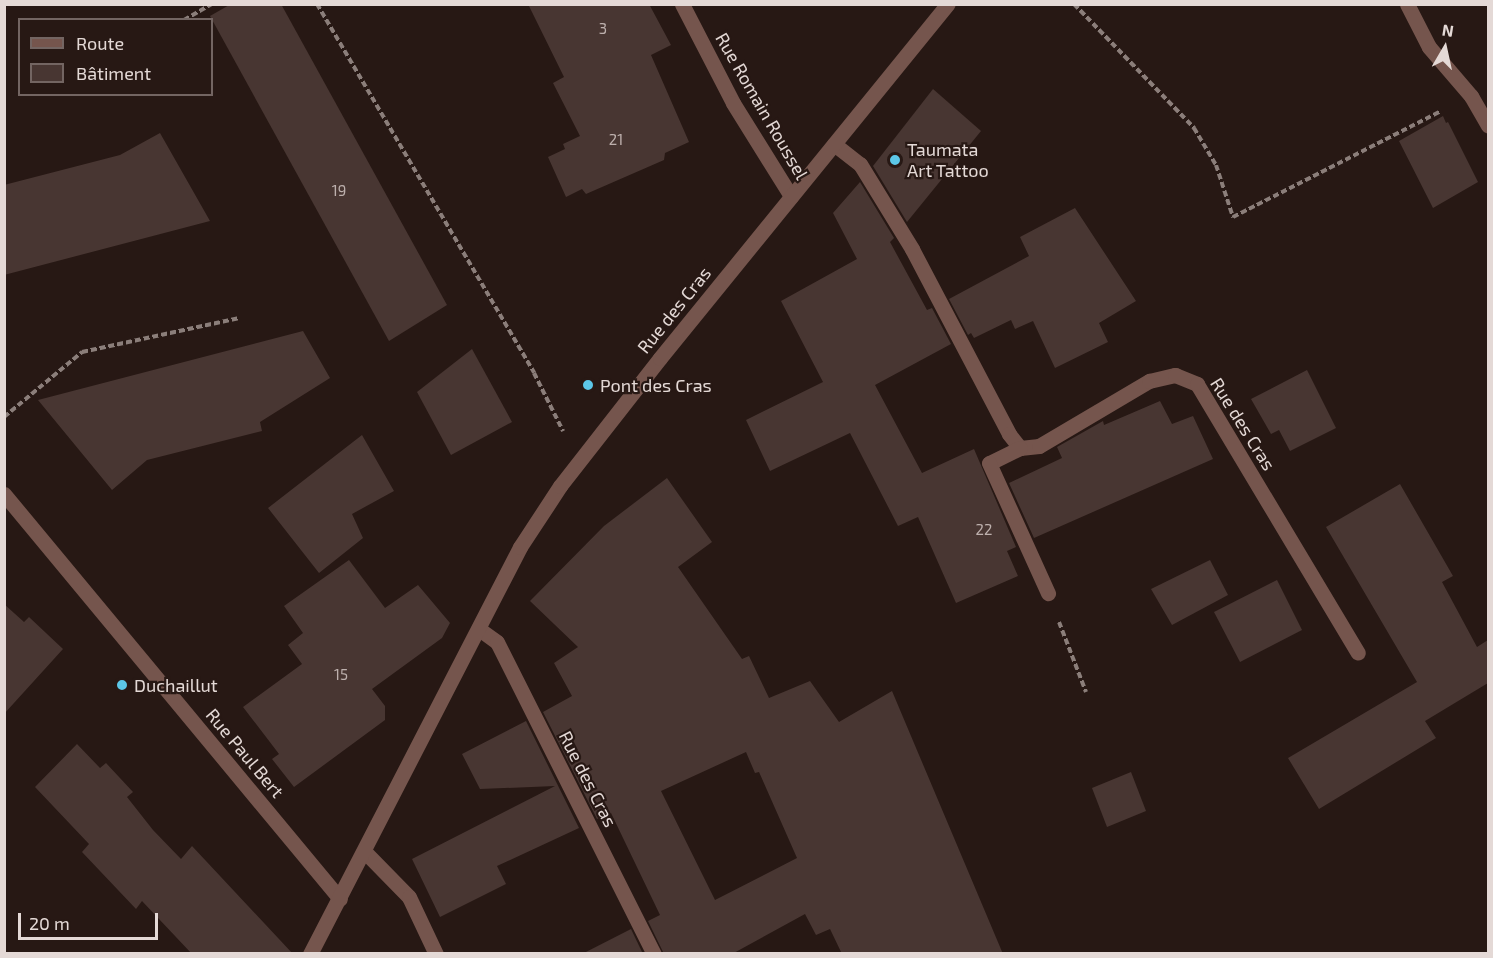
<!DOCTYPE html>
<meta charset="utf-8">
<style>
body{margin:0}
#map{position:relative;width:1493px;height:958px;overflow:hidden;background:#271814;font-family:"Exo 2",sans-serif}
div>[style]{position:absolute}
.building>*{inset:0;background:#483632}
.path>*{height:4px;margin-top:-2px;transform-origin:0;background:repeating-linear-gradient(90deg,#8b7e7a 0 6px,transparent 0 9px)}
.minor>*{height:15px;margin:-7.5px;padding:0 7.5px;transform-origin:7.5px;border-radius:7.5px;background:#75554d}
.dots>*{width:16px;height:16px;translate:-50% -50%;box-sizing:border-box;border:3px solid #271814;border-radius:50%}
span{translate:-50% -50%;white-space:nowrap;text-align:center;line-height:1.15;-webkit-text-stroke:4.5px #271814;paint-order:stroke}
.number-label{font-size:15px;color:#bdb0ad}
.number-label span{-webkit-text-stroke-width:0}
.street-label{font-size:18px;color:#e4d9d6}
.poi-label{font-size:18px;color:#e4d9d6}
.left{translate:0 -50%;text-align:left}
.frame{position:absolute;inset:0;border:6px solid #e4d9d6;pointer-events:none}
.legend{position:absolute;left:18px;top:18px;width:195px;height:78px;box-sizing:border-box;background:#271814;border:2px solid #736562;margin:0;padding:8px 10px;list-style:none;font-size:18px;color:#e4d9d6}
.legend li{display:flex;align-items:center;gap:12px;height:30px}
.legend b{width:30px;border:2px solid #736562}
.north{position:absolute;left:1415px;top:18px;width:60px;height:60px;-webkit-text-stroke:4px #271814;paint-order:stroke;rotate:9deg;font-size:16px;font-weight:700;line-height:24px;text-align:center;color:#e4d9d6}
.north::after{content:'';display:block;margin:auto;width:21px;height:27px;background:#e4d9d6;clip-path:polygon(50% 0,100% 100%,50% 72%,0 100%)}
.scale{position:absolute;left:18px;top:913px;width:140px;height:27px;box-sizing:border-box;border:3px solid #e4d9d6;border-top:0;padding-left:8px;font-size:18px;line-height:21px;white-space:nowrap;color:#e4d9d6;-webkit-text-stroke:4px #271814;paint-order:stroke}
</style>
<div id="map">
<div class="building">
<i style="clip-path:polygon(231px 4px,281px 4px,447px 305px,389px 341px,210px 16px)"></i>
<i style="clip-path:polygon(528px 4px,649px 4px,671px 45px,651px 55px,689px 142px,665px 153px,664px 160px,586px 194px,582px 189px,566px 197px,548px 157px,565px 149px,563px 144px,580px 136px,553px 83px,564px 77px)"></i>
<i style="clip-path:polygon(933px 89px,981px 131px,907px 222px,873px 166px)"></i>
<i style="clip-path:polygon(1443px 116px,1446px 123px,1448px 122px,1478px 182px,1433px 208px,1399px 141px)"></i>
<i style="clip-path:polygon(160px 133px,210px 221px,4px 275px,4px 185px,120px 155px)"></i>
<i style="clip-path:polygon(860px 182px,894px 238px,890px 242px,927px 310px,932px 308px,951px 344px,875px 385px,922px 473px,974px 449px,1016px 547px,1007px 551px,1018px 576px,956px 603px,918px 517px,898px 526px,850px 433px,770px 471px,746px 420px,823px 382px,781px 301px,857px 259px,833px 213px)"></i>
<i style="clip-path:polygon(1075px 208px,1136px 301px,1099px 323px,1108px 342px,1055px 368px,1033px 321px,1015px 329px,1011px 320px,974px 338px,971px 333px,968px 335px,949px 299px,1029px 256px,1020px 237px)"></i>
<i style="clip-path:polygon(303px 331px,330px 378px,260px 422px,262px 431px,147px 460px,112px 490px,38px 400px)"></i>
<i style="clip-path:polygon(472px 349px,512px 422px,451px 455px,417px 392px)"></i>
<i style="clip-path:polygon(1307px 370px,1336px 428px,1290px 451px,1279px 430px,1271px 434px,1251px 399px)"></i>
<i style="clip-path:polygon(1160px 401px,1172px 424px,1193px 416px,1213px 459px,1034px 538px,1009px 483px,1062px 458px,1057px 447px,1103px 421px,1104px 425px)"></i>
<i style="clip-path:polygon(362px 435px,394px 491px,352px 514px,363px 538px,319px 573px,268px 508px)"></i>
<i style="clip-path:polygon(evenodd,667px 478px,712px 542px,678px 567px,742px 659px,749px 656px,769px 698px,810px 681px,839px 722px,892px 691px,1003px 954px,842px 954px,830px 929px,816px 935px,805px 914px,732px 954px,664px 954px,648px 921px,660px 915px,611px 813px,597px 819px,543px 712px,572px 696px,554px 663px,578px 647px,530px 601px,604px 526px,667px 478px,746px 752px,755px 773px,759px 772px,797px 858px,715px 900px,661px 791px,746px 752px)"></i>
<i style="clip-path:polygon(1400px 484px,1453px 576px,1442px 582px,1477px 647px,1488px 640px,1488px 683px,1425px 721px,1436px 738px,1319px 809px,1288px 758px,1417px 682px,1326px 527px)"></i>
<i style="clip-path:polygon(349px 560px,385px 608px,418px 585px,450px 623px,442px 638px,372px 689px,385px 706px,385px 720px,294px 787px,272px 759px,279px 754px,243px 707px,302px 664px,288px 645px,303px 633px,284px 606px)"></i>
<i style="clip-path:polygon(1210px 560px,1228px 595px,1172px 625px,1151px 589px)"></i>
<i style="clip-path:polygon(1277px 580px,1302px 630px,1240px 662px,1214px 612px)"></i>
<i style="clip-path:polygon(4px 604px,24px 622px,29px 617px,63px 649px,4px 714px)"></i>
<i style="clip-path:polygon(526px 721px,579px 828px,497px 866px,506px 884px,440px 917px,412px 859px,555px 786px,480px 789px,462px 754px)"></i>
<i style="clip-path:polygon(77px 744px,100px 768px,106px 763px,133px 792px,127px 797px,153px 830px,181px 859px,192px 846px,293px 954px,192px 954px,142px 901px,136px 909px,82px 852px,89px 844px,35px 787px)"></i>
<i style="clip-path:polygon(1131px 772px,1146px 811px,1107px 827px,1092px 788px)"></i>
<i style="clip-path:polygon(631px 929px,643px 954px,582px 954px)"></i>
</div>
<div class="path">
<i style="left:317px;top:4px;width:428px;rotate:59.5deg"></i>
<i style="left:534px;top:373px;width:65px;rotate:63.4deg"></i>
<i style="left:1074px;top:4px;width:173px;rotate:45.9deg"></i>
<i style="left:1194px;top:128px;width:43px;rotate:59.3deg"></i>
<i style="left:1216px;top:165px;width:55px;rotate:71.9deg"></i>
<i style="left:1233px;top:217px;width:233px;rotate:-27deg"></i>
<i style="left:184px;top:20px;width:32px;rotate:-30deg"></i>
<i style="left:4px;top:417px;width:102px;rotate:-39.8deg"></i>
<i style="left:82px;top:352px;width:161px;rotate:-12.2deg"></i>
<i style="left:1059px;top:622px;width:75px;rotate:68.9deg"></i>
</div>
<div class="minor">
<i style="left:682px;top:4px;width:111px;rotate:62.7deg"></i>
<i style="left:733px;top:103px;width:110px;rotate:58.1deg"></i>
<i style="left:1407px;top:4px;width:48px;rotate:62.9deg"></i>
<i style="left:1429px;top:47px;width:65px;rotate:49.4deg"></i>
<i style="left:1471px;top:96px;width:34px;rotate:60deg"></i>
<i style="left:834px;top:144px;width:33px;rotate:38deg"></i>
<i style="left:860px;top:164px;width:100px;rotate:58.5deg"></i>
<i style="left:912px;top:249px;width:209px;rotate:62.3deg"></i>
<i style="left:1009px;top:434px;width:18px;rotate:52deg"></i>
<i style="left:1020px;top:448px;width:19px;rotate:-6deg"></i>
<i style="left:1039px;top:446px;width:128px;rotate:-30.6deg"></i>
<i style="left:1149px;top:381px;width:27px;rotate:-13deg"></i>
<i style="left:1175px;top:375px;width:24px;rotate:22deg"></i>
<i style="left:1197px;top:384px;width:313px;rotate:59.1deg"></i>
<i style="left:1020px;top:448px;width:34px;rotate:154deg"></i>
<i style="left:989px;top:463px;width:143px;rotate:65.6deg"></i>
<i style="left:4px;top:494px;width:526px;rotate:50.32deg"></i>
<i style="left:479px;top:629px;width:22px;rotate:36deg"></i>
<i style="left:497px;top:642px;width:349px;rotate:63.3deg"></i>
<i style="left:364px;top:851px;width:64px;rotate:45.6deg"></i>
<i style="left:409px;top:897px;width:63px;rotate:64.7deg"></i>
<i style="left:310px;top:954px;width:458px;rotate:-62.7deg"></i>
<i style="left:520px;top:547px;width:73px;rotate:-56.7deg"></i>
<i style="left:560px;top:486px;width:162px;rotate:-52deg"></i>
<i style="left:660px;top:358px;width:456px;rotate:-50.9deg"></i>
</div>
<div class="dots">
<i style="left:895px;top:160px;background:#5cc7e8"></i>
<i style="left:588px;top:385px;background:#5cc7e8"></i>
<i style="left:122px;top:685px;background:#5cc7e8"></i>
</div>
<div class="number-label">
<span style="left:603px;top:29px">3</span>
<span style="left:616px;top:140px">21</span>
<span style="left:339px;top:191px">19</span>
<span style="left:984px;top:530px">22</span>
<span style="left:341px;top:675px">15</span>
</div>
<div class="street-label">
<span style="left:762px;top:106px;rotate:60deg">Rue Romain Roussel</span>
<span style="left:674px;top:310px;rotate:-51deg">Rue des Cras</span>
<span style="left:1243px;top:424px;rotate:58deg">Rue des Cras</span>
<span style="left:245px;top:753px;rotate:50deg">Rue Paul Bert</span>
<span style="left:588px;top:779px;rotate:63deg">Rue des Cras</span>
</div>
<div class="poi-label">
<span class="left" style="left:907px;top:160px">Taumata<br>Art Tattoo</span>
<span class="left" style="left:600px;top:385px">Pont des Cras</span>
<span class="left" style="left:134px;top:685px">Duchaillut</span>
</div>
<div class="frame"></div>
<ul class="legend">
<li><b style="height:8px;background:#75554d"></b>Route</li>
<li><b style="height:16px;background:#483632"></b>Bâtiment</li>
</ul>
<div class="north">N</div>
<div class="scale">20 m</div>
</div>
